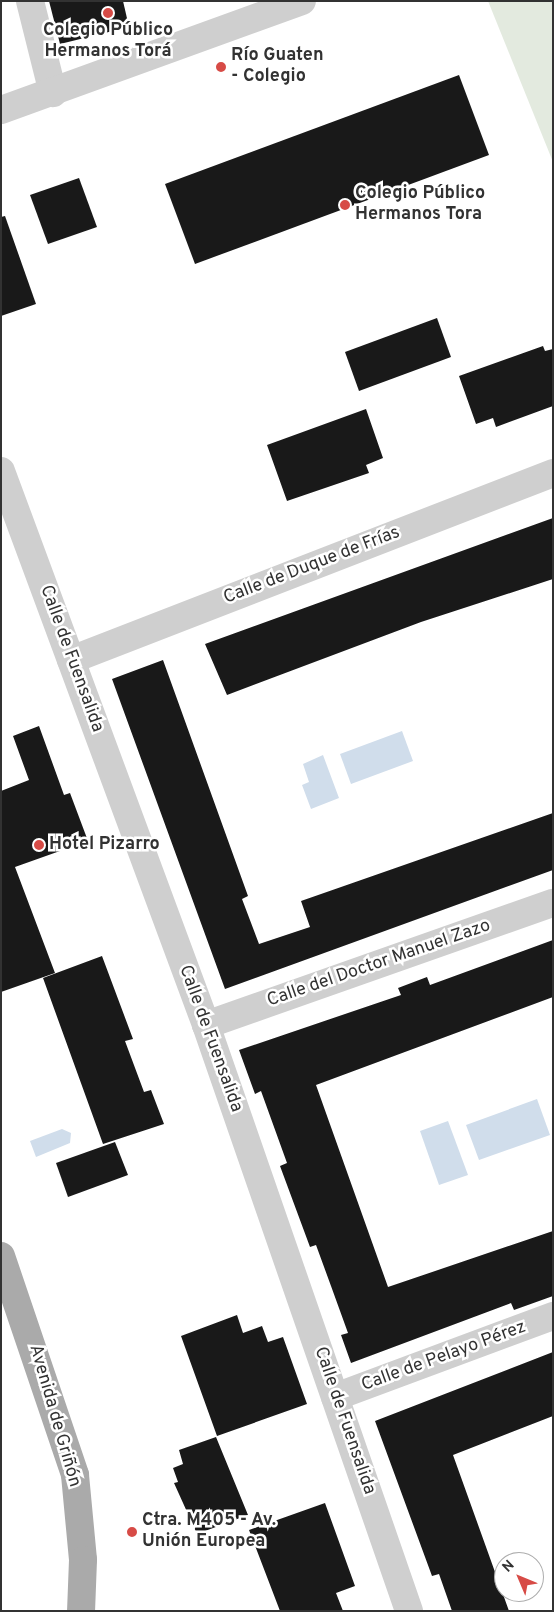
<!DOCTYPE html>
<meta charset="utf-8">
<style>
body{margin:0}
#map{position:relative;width:554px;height:1612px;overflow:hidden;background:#fff;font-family:Overpass,sans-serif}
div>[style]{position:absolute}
.green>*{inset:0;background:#e3eadf}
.water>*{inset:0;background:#d0ddeb}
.building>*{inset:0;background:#191919}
.minor>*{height:28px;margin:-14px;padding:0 14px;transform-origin:14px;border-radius:14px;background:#cfcfcf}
.tertiary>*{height:28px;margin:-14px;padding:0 14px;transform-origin:14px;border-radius:14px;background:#cfcfcf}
.primary>*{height:28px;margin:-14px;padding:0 14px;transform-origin:14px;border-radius:14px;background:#aaa}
.dots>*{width:14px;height:14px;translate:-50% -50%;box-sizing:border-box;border:2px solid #fff;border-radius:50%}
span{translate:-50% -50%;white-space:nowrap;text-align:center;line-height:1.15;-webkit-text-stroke:5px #fff;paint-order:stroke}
.poi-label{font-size:18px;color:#323232;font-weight:700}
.left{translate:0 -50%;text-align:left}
.street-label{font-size:18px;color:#323232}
.frame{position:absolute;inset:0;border:2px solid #323232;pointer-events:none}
.north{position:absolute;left:494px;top:1552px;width:50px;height:50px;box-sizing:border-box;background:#fff;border:1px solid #adadad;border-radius:50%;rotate:315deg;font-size:14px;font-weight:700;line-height:20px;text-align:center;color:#323232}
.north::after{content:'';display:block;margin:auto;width:18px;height:22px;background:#d74b46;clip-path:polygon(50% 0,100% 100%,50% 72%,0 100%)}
</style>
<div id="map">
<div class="green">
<i style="clip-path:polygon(488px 1px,553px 1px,553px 162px)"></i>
</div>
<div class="water">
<i style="clip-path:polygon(402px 731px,413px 761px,351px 784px,340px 754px)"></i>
<i style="clip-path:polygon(323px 755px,339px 798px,311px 809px,302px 785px,309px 782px,303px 764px)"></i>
<i style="clip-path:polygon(537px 1099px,550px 1135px,479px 1160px,466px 1125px)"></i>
<i style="clip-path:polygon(448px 1121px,468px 1175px,439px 1185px,420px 1131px)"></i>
<i style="clip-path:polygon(62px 1129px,71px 1133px,70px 1143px,36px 1157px,30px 1141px)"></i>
</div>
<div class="building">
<i style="clip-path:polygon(49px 1px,123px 1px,129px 27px,60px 44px)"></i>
<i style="clip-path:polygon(459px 75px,489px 155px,195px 264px,165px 184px)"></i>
<i style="clip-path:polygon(79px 178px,97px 227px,48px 244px,30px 195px)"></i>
<i style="clip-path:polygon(5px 216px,36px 304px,1px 316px,1px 217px)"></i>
<i style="clip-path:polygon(437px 318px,451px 357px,359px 391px,345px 352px)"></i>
<i style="clip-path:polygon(543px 346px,545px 351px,553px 349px,553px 406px,496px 427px,493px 418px,476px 424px,459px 376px)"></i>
<i style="clip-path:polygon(366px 409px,383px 458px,366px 465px,369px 473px,287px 501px,267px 445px)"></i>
<i style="clip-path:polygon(553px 518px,553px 579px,421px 622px,227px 695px,205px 644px)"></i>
<i style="clip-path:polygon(163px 660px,248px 896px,242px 899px,259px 944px,310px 927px,301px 901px,553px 813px,553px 870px,225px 989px,112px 679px)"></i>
<i style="clip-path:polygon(39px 726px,64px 795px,70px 793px,88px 841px,15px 867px,55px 973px,1px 992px,1px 791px,29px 780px,13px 736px)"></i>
<i style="clip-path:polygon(553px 940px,553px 997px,316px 1085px,388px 1287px,553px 1231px,553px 1296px,514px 1310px,511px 1303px,351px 1363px,341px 1335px,348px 1333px,331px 1286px,316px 1245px,310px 1247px,280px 1166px,287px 1163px,261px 1091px,255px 1094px,239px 1050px,401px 995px,398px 988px,427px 977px,430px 985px)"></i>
<i style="clip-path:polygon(102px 956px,133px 1039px,125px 1041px,144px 1092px,151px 1090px,164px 1124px,103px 1144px,43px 978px)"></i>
<i style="clip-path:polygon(115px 1142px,128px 1175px,68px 1197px,56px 1163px)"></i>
<i style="clip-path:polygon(237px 1315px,243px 1333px,262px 1326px,268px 1342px,283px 1337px,307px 1404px,217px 1436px,181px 1336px)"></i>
<i style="clip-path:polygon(553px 1352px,553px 1416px,453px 1455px,509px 1611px,452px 1611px,439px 1574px,432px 1576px,375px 1421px)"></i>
<i style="clip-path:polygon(216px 1437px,248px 1515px,197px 1534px,174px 1483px,178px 1482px,173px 1468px,183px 1464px,179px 1450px)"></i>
<i style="clip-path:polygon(325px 1503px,355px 1586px,336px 1593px,343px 1611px,280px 1611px,249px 1530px)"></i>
</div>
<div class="minor">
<i style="left:30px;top:1px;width:95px;rotate:76deg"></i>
<i style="left:1px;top:471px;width:591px;rotate:69.69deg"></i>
<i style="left:206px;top:1025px;width:620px;rotate:70.89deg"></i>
<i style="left:71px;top:660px;width:517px;rotate:-21.2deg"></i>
<i style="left:206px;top:1025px;width:368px;rotate:-19.4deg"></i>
<i style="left:335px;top:1397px;width:233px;rotate:-20.4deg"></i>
</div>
<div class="tertiary">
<i style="left:1px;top:110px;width:320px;rotate:-19.9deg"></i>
</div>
<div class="primary">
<i style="left:1px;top:1256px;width:231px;rotate:71.3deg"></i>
<i style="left:75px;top:1475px;width:85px;rotate:84.6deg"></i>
<i style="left:83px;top:1560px;width:51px;rotate:92.2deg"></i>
</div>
<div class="dots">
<i style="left:108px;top:13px;background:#d74b46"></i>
<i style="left:221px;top:67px;background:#d74b46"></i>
<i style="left:345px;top:205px;background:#d74b46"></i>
<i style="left:39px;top:845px;background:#d74b46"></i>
<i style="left:132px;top:1532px;background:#d74b46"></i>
</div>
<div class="poi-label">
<span style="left:108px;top:42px">Colegio Público<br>Hermanos Torá</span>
<span class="left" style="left:231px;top:67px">Río Guaten<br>- Colegio</span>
<span class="left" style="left:355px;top:205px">Colegio Público<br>Hermanos Tora</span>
<span class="left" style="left:49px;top:845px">Hotel Pizarro</span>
<span class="left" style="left:142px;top:1532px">Ctra. M405 - Av.<br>Unión Europea</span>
</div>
<div class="street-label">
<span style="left:312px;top:566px;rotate:-21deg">Calle de Duque de Frías</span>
<span style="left:71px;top:659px;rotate:70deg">Calle de Fuensalida</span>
<span style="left:379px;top:964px;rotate:-19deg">Calle del Doctor Manuel Zazo</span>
<span style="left:210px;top:1039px;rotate:70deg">Calle de Fuensalida</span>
<span style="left:444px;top:1357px;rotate:-20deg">Calle de Pelayo Pérez</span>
<span style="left:54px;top:1416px;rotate:74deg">Avenida de Griñón</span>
<span style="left:344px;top:1421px;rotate:71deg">Calle de Fuensalida</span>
</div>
<div class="frame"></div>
<div class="north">N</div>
</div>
